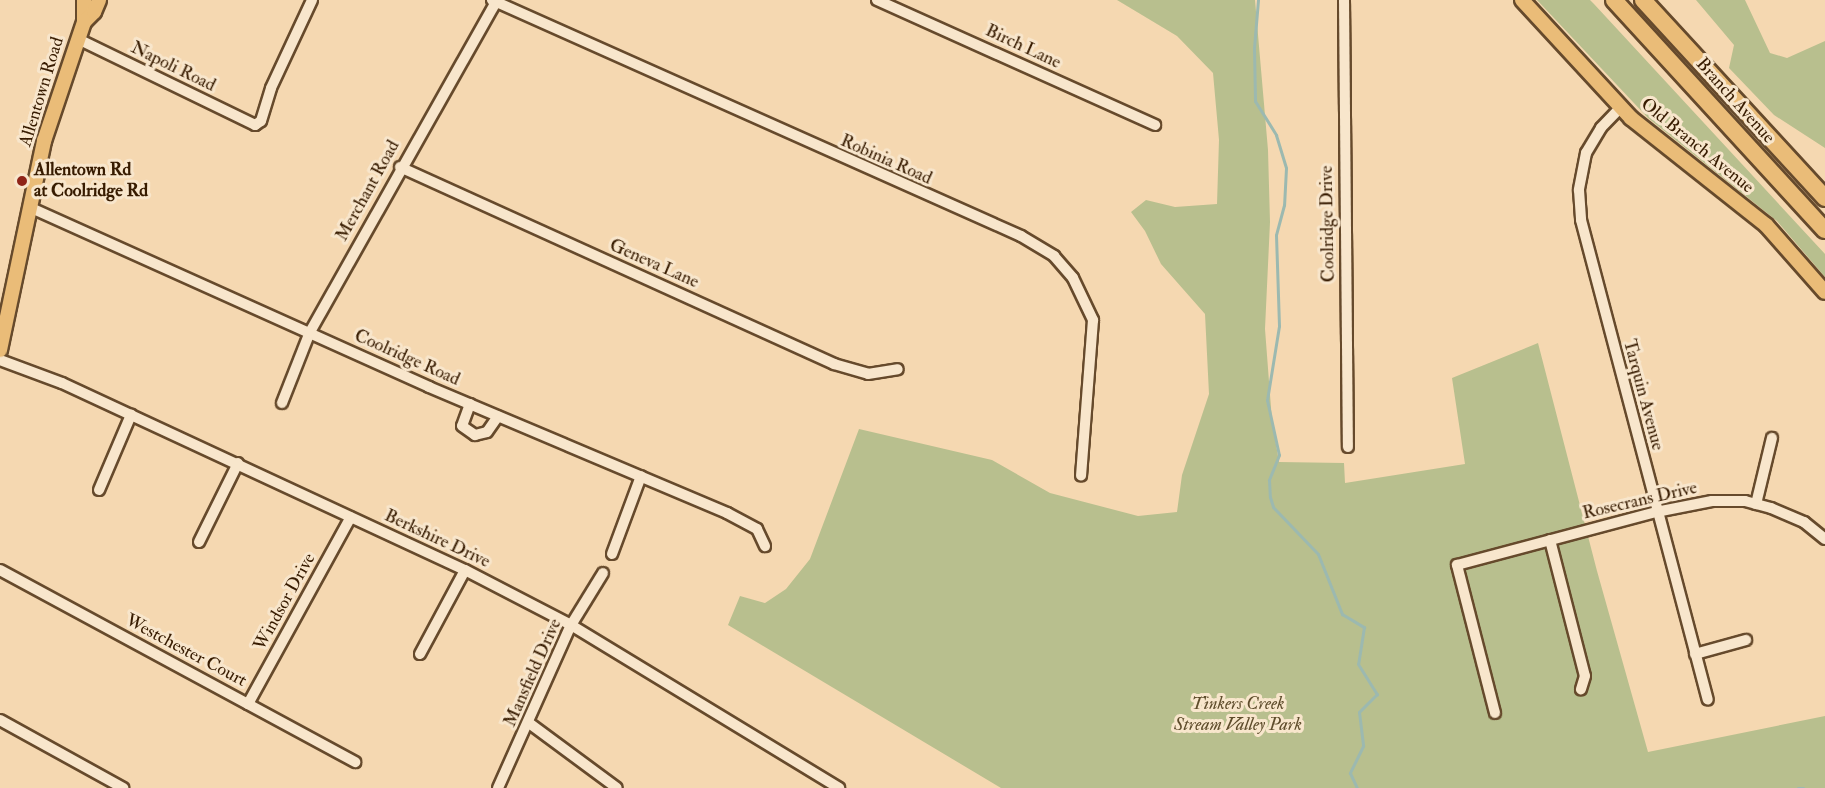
<!DOCTYPE html>
<style>
body{margin:0}
#map{position:relative;width:1825px;height:788px;overflow:hidden;background:#f5d8b1;font-family:"IM FELL Double Pica",serif}
div>[style]{position:absolute}
.green>*{inset:0;background:#b8bf8e}
.stream>*{height:3px;margin:-1.5px;padding:0 1.5px;transform-origin:1.5px;border-radius:1.5px;background:#9cb9b0}
.roads{filter:drop-shadow(2px 0 #664a2c) drop-shadow(-2px 0 #664a2c) drop-shadow(0 2px #664a2c) drop-shadow(0 -2px #664a2c)}
.minor>*{height:10px;margin:-5px;padding:0 5px;transform-origin:5px;border-radius:5px;background:#f8e6cc}
.major>*{height:14px;margin:-7px;padding:0 7px;transform-origin:7px;border-radius:7px;background:#eabc78}
.highway>*{height:16px;margin:-8px;padding:0 8px;transform-origin:8px;border-radius:8px;background:#eabc78}
.dots>*{width:16px;height:16px;translate:-50% -50%;box-sizing:border-box;border:3px solid #f8e6cc;border-radius:50%}
span{translate:-50% -50%;white-space:nowrap;text-align:center;line-height:1.15;-webkit-text-stroke:6px #f8e6cc;paint-order:stroke}
.street-label{font-size:18px;color:#371b00}
.poi-label{font-size:18px;color:#371b00;font-weight:700}
.left{translate:0 -50%;text-align:left}
.park-label{font-size:18px;color:#5e4c2b;font-style:italic}
</style>
<div id="map">
<div class="green">
<i style="clip-path:polygon(1117px 0,1255px 0,1268px 150px,1270px 222px,1265px 329px,1272px 421px,1279px 462px,1344px 463px,1345px 483px,1465px 464px,1452px 378px,1538px 343px,1597px 571px,1648px 752px,1825px 716px,1825px 788px,1001px 788px,728px 625px,740px 596px,765px 603px,786px 589px,810px 559px,859px 429px,992px 460px,1050px 493px,1138px 516px,1177px 512px,1182px 475px,1209px 394px,1205px 314px,1161px 264px,1145px 231px,1131px 212px,1146px 200px,1175px 207px,1217px 204px,1219px 140px,1213px 73px,1177px 36px)"></i>
<i style="clip-path:polygon(1537px 0,1590px 0,1594px 4px,1825px 254px,1825px 277px,1777px 221px,1648px 118px)"></i>
<i style="clip-path:polygon(1696px 0,1745px 0,1770px 53px,1787px 58px,1825px 41px,1825px 148px,1774px 115px,1729px 68px,1734px 45px)"></i>
</div>
<div class="stream">
<i style="left:1258px;top:0;width:48px;rotate:94.8deg"></i>
<i style="left:1254px;top:48px;width:53px;rotate:88.9deg"></i>
<i style="left:1255px;top:101px;width:40px;rotate:58deg"></i>
<i style="left:1276px;top:135px;width:34px;rotate:73deg"></i>
<i style="left:1286px;top:168px;width:37px;rotate:93deg"></i>
<i style="left:1284px;top:205px;width:31px;rotate:105deg"></i>
<i style="left:1276px;top:235px;width:91px;rotate:88.1deg"></i>
<i style="left:1279px;top:326px;width:75px;rotate:99.2deg"></i>
<i style="left:1267px;top:400px;width:56px;rotate:77.7deg"></i>
<i style="left:1279px;top:455px;width:27px;rotate:112deg"></i>
<i style="left:1269px;top:480px;width:17px;rotate:87deg"></i>
<i style="left:1270px;top:497px;width:10px;rotate:73deg"></i>
<i style="left:1273px;top:507px;width:65px;rotate:46.2deg"></i>
<i style="left:1318px;top:554px;width:65px;rotate:68.2deg"></i>
<i style="left:1342px;top:614px;width:26px;rotate:31deg"></i>
<i style="left:1364px;top:627px;width:37px;rotate:99deg"></i>
<i style="left:1358px;top:664px;width:36px;rotate:58deg"></i>
<i style="left:1377px;top:694px;width:25px;rotate:135deg"></i>
<i style="left:1359px;top:712px;width:34px;rotate:83deg"></i>
<i style="left:1363px;top:746px;width:30px;rotate:116deg"></i>
<i style="left:1350px;top:773px;width:17px;rotate:65deg"></i>
<i style="left:1798px;top:788px;width:5px"></i>
</div>
<div class="roads">
<div class="minor">
<i style="left:492px;top:0;width:579px;rotate:24.04deg"></i>
<i style="left:1021px;top:236px;width:39px;rotate:31deg"></i>
<i style="left:1054px;top:256px;width:29px;rotate:49deg"></i>
<i style="left:1073px;top:278px;width:47px;rotate:64.5deg"></i>
<i style="left:1093px;top:320px;width:156px;rotate:94.4deg"></i>
<i style="left:877px;top:0;width:305px;rotate:24.2deg"></i>
<i style="left:1344px;top:0;width:447px;rotate:89.5deg"></i>
<i style="left:78px;top:39px;width:197px;rotate:25.9deg"></i>
<i style="left:255px;top:125px;width:7px;rotate:-34deg"></i>
<i style="left:261px;top:121px;width:34px;rotate:-73deg"></i>
<i style="left:271px;top:88px;width:97px;rotate:-65deg"></i>
<i style="left:1621px;top:107px;width:29px;rotate:134deg"></i>
<i style="left:1601px;top:128px;width:29px;rotate:121deg"></i>
<i style="left:1586px;top:153px;width:38px;rotate:101deg"></i>
<i style="left:1579px;top:190px;width:30px;rotate:86deg"></i>
<i style="left:1581px;top:220px;width:496px;rotate:75.2deg"></i>
<i style="left:400px;top:167px;width:477px;rotate:24.4deg"></i>
<i style="left:834px;top:364px;width:35px;rotate:16deg"></i>
<i style="left:868px;top:374px;width:30px;rotate:-9deg"></i>
<i style="left:29px;top:207px;width:439px;rotate:24.2deg"></i>
<i style="left:429px;top:387px;width:324px;rotate:22.9deg"></i>
<i style="left:727px;top:513px;width:34px;rotate:28deg"></i>
<i style="left:757px;top:529px;width:19px;rotate:65deg"></i>
<i style="left:0;top:360px;width:66px;rotate:20.4deg"></i>
<i style="left:62px;top:383px;width:444px;rotate:24.9deg"></i>
<i style="left:465px;top:570px;width:119px;rotate:27.4deg"></i>
<i style="left:571px;top:625px;width:314px;rotate:31.3deg"></i>
<i style="left:282px;top:403px;width:76px;rotate:-68.5deg"></i>
<i style="left:310px;top:332px;width:379px;rotate:-60.6deg"></i>
<i style="left:470px;top:404px;width:23px;rotate:110deg"></i>
<i style="left:462px;top:426px;width:16px;rotate:35deg"></i>
<i style="left:475px;top:435px;width:12px;rotate:-14deg"></i>
<i style="left:487px;top:432px;width:19px;rotate:-55deg"></i>
<i style="left:99px;top:490px;width:82px;rotate:-66.9deg"></i>
<i style="left:1756px;top:504px;width:68px;rotate:-76.4deg"></i>
<i style="left:1550px;top:540px;width:140px;rotate:75.6deg"></i>
<i style="left:1585px;top:676px;width:14px;rotate:107deg"></i>
<i style="left:199px;top:542px;width:88px;rotate:-63.7deg"></i>
<i style="left:612px;top:554px;width:83px;rotate:-69.6deg"></i>
<i style="left:0;top:570px;width:404px;rotate:28.4deg"></i>
<i style="left:420px;top:654px;width:95px;rotate:-61.8deg"></i>
<i style="left:1695px;top:654px;width:53px;rotate:-15.4deg"></i>
<i style="left:248px;top:704px;width:213px;rotate:-61.2deg"></i>
<i style="left:1495px;top:713px;width:153px;rotate:-104.4deg"></i>
<i style="left:1457px;top:565px;width:206px;rotate:-14.9deg"></i>
<i style="left:1656px;top:512px;width:57px;rotate:-11.1deg"></i>
<i style="left:1712px;top:501px;width:33px"></i>
<i style="left:1745px;top:501px;width:27px;rotate:15deg"></i>
<i style="left:1771px;top:508px;width:36px;rotate:23deg"></i>
<i style="left:1804px;top:522px;width:27px;rotate:39deg"></i>
<i style="left:0;top:720px;width:141px;rotate:28.9deg"></i>
<i style="left:529px;top:723px;width:109px;rotate:36.5deg"></i>
<i style="left:498px;top:788px;width:179px;rotate:-65.9deg"></i>
<i style="left:571px;top:625px;width:61px;rotate:-58.4deg"></i>
</div>
<div class="major">
<i style="left:1522px;top:0;width:161px;rotate:47.3deg"></i>
<i style="left:1631px;top:118px;width:172px;rotate:38.4deg"></i>
<i style="left:1766px;top:225px;width:89px;rotate:48.6deg"></i>
<i style="left:84px;top:22px;width:22px;rotate:-90deg"></i>
<i style="left:0;top:350px;width:214px;rotate:-78.1deg"></i>
<i style="left:44px;top:141px;width:126px;rotate:-71.4deg"></i>
<i style="left:84px;top:22px;width:14px;rotate:-45deg"></i>
<i style="left:94px;top:12px;width:13px;rotate:-67deg"></i>
</div>
<div class="highway">
<i style="left:1614px;top:0;width:312px;rotate:47.5deg"></i>
<i style="left:1643px;top:0;width:269px;rotate:47.4deg"></i>
</div>
</div>
<div class="dots">
<i style="left:22px;top:181px;background:#8f2418"></i>
</div>
<div class="street-label">
<span style="left:1023px;top:47px;rotate:25deg">Birch Lane</span>
<span style="left:173px;top:67px;rotate:26deg">Napoli Road</span>
<span style="left:42px;top:92px;rotate:-73deg">Allentown Road</span>
<span style="left:1735px;top:101px;rotate:48deg">Branch Avenue</span>
<span style="left:1697px;top:146px;rotate:39deg">Old Branch Avenue</span>
<span style="left:886px;top:160px;rotate:24deg">Robinia Road</span>
<span style="left:368px;top:191px;rotate:-61deg">Merchant Road</span>
<span style="left:1328px;top:224px;rotate:-91deg">Coolridge Drive</span>
<span style="left:654px;top:264px;rotate:24deg">Geneva Lane</span>
<span style="left:407px;top:358px;rotate:24deg">Coolridge Road</span>
<span style="left:1643px;top:395px;rotate:75deg">Tarquin Avenue</span>
<span style="left:1640px;top:501px;rotate:-13deg">Rosecrans Drive</span>
<span style="left:437px;top:539px;rotate:25deg">Berkshire Drive</span>
<span style="left:285px;top:602px;rotate:-61deg">Windsor Drive</span>
<span style="left:186px;top:651px;rotate:28deg">Westchester Court</span>
<span style="left:533px;top:673px;rotate:-66deg">Mansfield Drive</span>
</div>
<div class="poi-label">
<span class="left" style="left:34px;top:181px">Allentown Rd<br>at Coolridge Rd</span>
</div>
<div class="park-label">
<span style="left:1238px;top:715px">Tinkers Creek<br>Stream Valley Park</span>
</div>
</div>
